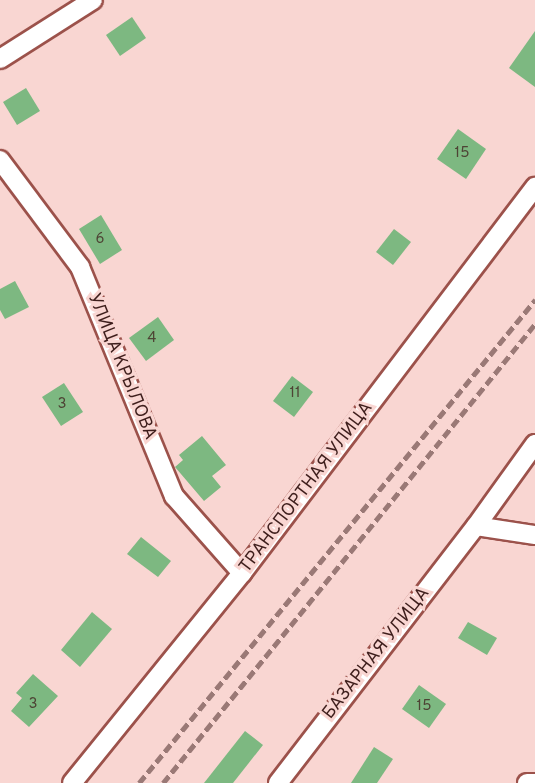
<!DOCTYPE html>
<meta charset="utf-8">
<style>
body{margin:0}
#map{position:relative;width:535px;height:783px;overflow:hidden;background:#f9d6d2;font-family:Overpass,sans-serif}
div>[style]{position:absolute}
.building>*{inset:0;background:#7db881}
.roads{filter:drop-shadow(2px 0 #9c524b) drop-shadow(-2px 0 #9c524b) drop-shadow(0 2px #9c524b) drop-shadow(0 -2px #9c524b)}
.minor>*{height:18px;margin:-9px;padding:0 9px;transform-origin:9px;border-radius:9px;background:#fff}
.rail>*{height:4.5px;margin-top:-2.25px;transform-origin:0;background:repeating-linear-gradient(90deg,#9a7976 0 9px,transparent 0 13.5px)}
span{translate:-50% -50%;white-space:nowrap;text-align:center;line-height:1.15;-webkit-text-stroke:6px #f9d6d2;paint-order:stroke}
.number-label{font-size:15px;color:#4e4435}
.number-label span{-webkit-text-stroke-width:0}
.street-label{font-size:18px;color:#3e1e1c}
</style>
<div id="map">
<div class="building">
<i style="clip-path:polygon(132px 17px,146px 38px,120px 56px,106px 35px)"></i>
<i style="clip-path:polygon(535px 31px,535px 87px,509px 68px)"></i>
<i style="clip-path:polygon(26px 88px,40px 111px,17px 125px,3px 102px)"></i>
<i style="clip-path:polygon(458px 129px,486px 149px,466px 179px,437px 159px)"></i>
<i style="clip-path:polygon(101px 215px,122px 250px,100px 264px,79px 229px)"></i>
<i style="clip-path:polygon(394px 229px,411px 242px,393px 265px,376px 252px)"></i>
<i style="clip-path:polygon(15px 281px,29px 307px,5px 319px,0 310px,0 289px)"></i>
<i style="clip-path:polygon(158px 317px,174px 340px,146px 361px,129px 338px)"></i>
<i style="clip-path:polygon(292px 376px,313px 392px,294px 417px,273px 401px)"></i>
<i style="clip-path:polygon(64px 383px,83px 412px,61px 426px,42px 397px)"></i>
<i style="clip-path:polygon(202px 436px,226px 465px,212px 476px,221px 487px,204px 501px,175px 467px,183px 460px,179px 455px)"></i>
<i style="clip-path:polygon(141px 537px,171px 561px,158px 577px,127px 554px)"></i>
<i style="clip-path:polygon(92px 612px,112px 629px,80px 667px,61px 650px)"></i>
<i style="clip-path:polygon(468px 622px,497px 638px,487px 655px,458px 638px)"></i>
<i style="clip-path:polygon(33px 674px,58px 696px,29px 727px,11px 711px,22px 698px,16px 693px)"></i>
<i style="clip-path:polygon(419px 685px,446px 704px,429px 728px,402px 709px)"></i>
<i style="clip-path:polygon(245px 731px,263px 745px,233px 783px,204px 783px)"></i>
<i style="clip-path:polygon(374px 747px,393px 759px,377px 783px,351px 783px)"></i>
</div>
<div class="roads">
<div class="minor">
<i style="left:0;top:59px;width:110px;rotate:-32.4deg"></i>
<i style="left:0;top:160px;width:134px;rotate:53.2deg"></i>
<i style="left:80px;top:267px;width:248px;rotate:67.7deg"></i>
<i style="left:174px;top:496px;width:103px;rotate:48.6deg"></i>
<i style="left:476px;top:526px;width:101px;rotate:-54.3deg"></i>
<i style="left:72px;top:783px;width:270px;rotate:-51deg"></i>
<i style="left:242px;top:573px;width:485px;rotate:-52.8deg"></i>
<i style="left:278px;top:783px;width:324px;rotate:-52.4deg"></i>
<i style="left:476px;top:526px;width:60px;rotate:8.7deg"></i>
<i style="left:527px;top:783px;width:8px"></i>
</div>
</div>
<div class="rail">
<i style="left:139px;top:783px;width:625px;rotate:-50.65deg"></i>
<i style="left:163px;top:783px;width:591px;rotate:-50.98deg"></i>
</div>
<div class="number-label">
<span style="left:462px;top:154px">15</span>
<span style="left:100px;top:240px">6</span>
<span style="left:152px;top:339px">4</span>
<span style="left:295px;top:394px">11</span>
<span style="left:62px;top:405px">3</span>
<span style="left:33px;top:705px">3</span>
<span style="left:424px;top:707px">15</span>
</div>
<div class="street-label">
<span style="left:121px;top:367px;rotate:68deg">УЛИЦА КРЫЛОВА</span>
<span style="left:307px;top:488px;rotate:-53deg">ТРАНСПОРТНАЯ УЛИЦА</span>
<span style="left:377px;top:654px;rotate:-52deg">БАЗАРНАЯ УЛИЦА</span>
</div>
</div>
